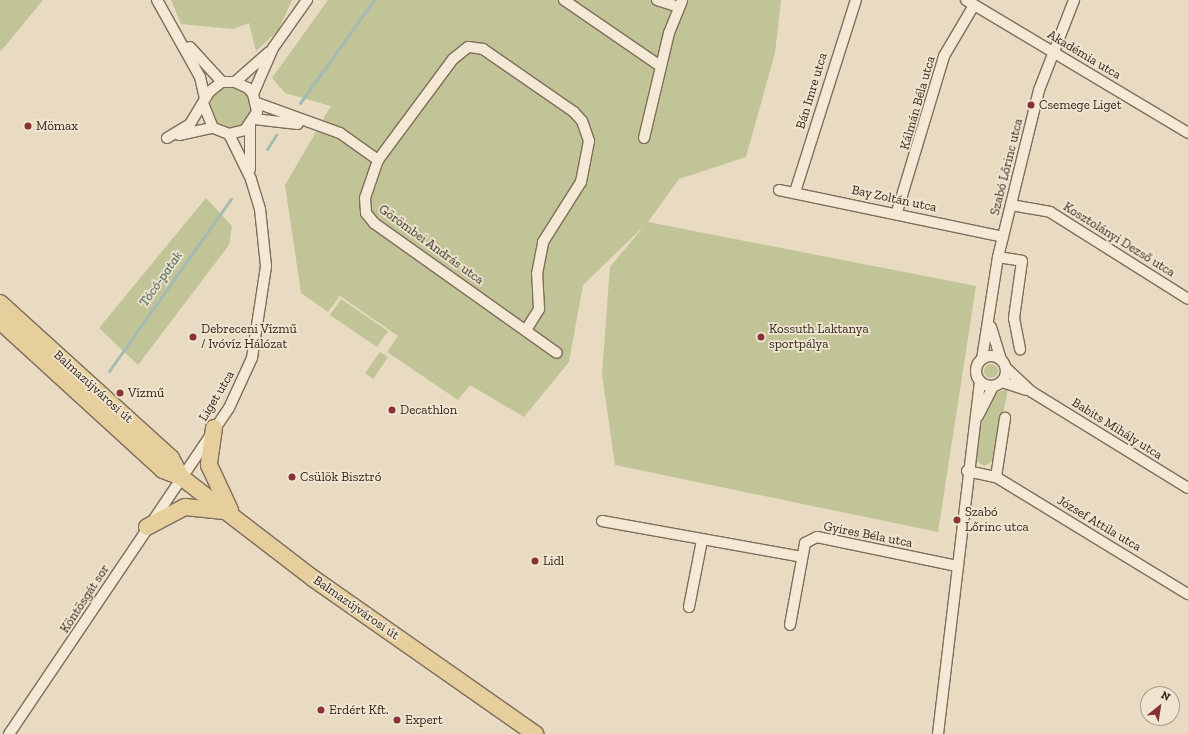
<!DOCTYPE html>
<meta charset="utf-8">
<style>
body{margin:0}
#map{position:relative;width:1188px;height:734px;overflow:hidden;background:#e8dbc2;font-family:"Zilla Slab",serif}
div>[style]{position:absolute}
.green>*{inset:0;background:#c1c497}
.round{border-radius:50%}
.stream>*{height:3px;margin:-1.5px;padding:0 1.5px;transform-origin:1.5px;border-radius:1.5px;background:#a4bbb3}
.roads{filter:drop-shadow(1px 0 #7f6d5b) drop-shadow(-1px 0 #7f6d5b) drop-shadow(0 1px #7f6d5b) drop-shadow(0 -1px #7f6d5b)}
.minor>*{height:10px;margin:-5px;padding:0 5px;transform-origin:5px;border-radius:5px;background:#f4e9d4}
.minor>.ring{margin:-5px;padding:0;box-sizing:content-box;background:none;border:10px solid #f4e9d4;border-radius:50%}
.primary>*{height:16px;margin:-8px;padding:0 8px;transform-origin:8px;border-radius:8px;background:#e7ce9d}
.dots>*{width:11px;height:11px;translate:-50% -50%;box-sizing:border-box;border:2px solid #f0e6d0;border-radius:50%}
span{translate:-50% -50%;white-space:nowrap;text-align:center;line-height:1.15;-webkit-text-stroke:3.5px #f0e6d0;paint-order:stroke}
.street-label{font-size:13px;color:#31261e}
.poi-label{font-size:13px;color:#31261e}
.left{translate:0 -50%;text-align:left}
.water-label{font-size:14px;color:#2e4f4c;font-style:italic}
.north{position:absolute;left:1140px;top:686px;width:40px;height:40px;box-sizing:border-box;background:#f0e6d0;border:1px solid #a49989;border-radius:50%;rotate:30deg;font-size:11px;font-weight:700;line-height:16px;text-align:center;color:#31261e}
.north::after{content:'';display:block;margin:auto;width:14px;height:18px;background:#873236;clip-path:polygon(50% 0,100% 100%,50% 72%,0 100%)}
</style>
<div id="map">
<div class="green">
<i style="clip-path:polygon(0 0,43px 0,1px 51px,0 50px)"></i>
<i style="clip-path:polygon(171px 0,292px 0,278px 31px,256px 51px,249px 23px,233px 29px,181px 24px)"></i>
<i style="clip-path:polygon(328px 0,781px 0,775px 53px,746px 157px,679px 179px,648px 222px,976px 286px,938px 532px,615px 465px,602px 374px,610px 267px,644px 226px,583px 285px,569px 362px,524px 417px,470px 385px,458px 400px,387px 352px,398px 336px,340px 296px,328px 312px,301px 293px,285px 185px,331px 106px,285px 93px,272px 78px)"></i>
<i class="round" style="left:210px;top:87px;width:42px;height:42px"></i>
<i style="clip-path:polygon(206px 198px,232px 226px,229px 245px,138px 365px,99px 328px)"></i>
<i style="clip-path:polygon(341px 299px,388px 331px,377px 347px,330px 315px)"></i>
<i style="clip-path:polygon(380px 352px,388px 357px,373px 379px,365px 373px)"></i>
<i class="round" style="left:984px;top:364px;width:14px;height:14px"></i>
<i style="clip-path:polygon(1008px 389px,995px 455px,993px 461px,984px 466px,974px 459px,976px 438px,994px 393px)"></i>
</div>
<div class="stream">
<i style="left:300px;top:103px;width:127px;rotate:-54.3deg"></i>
<i style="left:267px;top:149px;width:17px;rotate:-57deg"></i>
<i style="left:109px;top:371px;width:211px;rotate:-54.7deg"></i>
</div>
<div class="roads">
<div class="minor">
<i style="left:157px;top:0;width:88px;rotate:60.8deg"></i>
<i style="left:200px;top:77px;width:22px;rotate:77deg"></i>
<i style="left:564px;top:0;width:116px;rotate:34.5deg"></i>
<i style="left:657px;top:0;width:22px;rotate:18deg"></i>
<i style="left:966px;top:0;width:259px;rotate:30.9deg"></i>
<i style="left:190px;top:47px;width:47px;rotate:47.6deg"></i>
<i style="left:235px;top:82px;width:45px;rotate:-41.4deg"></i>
<i style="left:253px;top:94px;width:50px;rotate:-66.5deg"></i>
<i style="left:273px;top:48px;width:59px;rotate:-54.7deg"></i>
<i style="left:257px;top:103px;width:88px;rotate:19.9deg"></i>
<i style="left:340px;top:133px;width:47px;rotate:35.4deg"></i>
<i style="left:254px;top:119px;width:44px;rotate:6.5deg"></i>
<i style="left:179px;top:135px;width:35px;rotate:-12deg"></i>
<i style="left:167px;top:138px;width:27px;rotate:-31deg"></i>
<i style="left:190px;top:124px;width:37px;rotate:-59deg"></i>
<i style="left:209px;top:92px;width:16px;rotate:-38deg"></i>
<i style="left:222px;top:82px;width:13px"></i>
<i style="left:235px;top:82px;width:14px;rotate:25deg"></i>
<i style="left:248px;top:88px;width:8px;rotate:50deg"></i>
<i style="left:253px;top:94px;width:18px;rotate:77deg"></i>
<i style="left:257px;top:112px;width:22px;rotate:124deg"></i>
<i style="left:245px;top:130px;width:16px;rotate:166deg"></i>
<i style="left:229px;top:134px;width:17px;rotate:-159deg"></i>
<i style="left:213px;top:128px;width:24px;rotate:-112deg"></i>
<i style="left:644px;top:138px;width:108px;rotate:-76.6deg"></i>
<i style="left:669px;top:33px;width:35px;rotate:-68deg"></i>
<i style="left:250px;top:169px;width:44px;rotate:-90deg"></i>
<i style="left:779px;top:190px;width:229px;rotate:11.8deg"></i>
<i style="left:795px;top:192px;width:201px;rotate:-72.4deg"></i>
<i style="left:1011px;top:205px;width:40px;rotate:10deg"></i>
<i style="left:1050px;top:212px;width:163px;rotate:32.2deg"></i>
<i style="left:897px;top:212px;width:163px;rotate:-73.2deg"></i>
<i style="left:944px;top:56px;width:59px;rotate:-59.5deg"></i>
<i style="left:998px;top:257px;width:24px;rotate:9deg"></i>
<i style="left:1022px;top:261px;width:58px;rotate:98deg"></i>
<i style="left:1014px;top:318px;width:32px;rotate:79deg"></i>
<i style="left:991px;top:327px;width:34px;rotate:73deg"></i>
<i style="left:526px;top:330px;width:25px;rotate:-58deg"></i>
<i style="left:539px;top:309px;width:35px;rotate:-93deg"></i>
<i style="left:537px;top:274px;width:33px;rotate:-79deg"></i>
<i style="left:543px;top:242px;width:71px;rotate:-57.7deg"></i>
<i style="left:581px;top:182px;width:42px;rotate:-79deg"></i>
<i style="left:589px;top:141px;width:21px;rotate:-109deg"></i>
<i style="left:582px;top:121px;width:12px;rotate:-132deg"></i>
<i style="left:574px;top:112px;width:111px;rotate:-145.3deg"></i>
<i style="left:483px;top:49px;width:15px;rotate:-172deg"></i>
<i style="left:468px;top:47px;width:19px;rotate:141deg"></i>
<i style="left:453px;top:59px;width:126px;rotate:126.6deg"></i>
<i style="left:378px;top:160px;width:40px;rotate:108.9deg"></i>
<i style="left:365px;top:198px;width:15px;rotate:86deg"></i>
<i style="left:366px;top:213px;width:13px;rotate:51deg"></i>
<i style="left:374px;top:223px;width:224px;rotate:35.4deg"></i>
<i class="ring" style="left:976px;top:356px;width:20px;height:20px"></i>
<i style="left:982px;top:359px;width:103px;rotate:-81.1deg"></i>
<i style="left:998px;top:257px;width:172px;rotate:-76.2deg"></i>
<i style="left:1039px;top:90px;width:97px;rotate:-68.7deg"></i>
<i style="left:1006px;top:368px;width:35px;rotate:43deg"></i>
<i style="left:1032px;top:392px;width:183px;rotate:31.6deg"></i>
<i style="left:1002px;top:382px;width:25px;rotate:18deg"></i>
<i style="left:978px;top:416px;width:34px;rotate:-63deg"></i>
<i style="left:967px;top:471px;width:30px;rotate:12deg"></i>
<i style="left:996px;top:477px;width:225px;rotate:31.4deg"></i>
<i style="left:996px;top:477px;width:60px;rotate:-81.3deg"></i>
<i style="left:602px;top:521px;width:203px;rotate:10.2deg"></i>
<i style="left:689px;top:607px;width:68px;rotate:-79deg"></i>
<i style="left:790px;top:625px;width:83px;rotate:-79.6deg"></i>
<i style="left:805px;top:543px;width:13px;rotate:-27deg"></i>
<i style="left:817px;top:537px;width:143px;rotate:11.7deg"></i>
<i style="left:9px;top:734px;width:393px;rotate:-56deg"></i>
<i style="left:229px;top:408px;width:55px;rotate:-65.3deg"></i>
<i style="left:252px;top:358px;width:93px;rotate:-81.3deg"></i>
<i style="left:266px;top:266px;width:57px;rotate:-96deg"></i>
<i style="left:260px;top:209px;width:31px;rotate:-107deg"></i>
<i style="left:251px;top:179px;width:50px;rotate:-116.1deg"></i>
<i style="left:938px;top:734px;width:354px;rotate:-83.2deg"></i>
</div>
<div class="primary">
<i style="left:0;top:303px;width:231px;rotate:42.2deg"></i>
<i style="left:171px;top:458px;width:21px;rotate:62deg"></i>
<i style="left:0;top:321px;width:221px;rotate:42.4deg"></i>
<i style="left:163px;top:470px;width:19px;rotate:21deg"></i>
<i style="left:181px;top:477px;width:168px;rotate:37.5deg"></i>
<i style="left:314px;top:579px;width:270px;rotate:35deg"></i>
<i style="left:214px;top:428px;width:37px;rotate:98deg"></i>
<i style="left:209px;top:465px;width:50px;rotate:65deg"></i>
<i style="left:147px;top:527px;width:43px;rotate:-27.8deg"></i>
<i style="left:185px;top:507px;width:39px;rotate:6deg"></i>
</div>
</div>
<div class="dots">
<i style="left:1031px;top:105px;background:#873236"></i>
<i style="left:28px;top:126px;background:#873236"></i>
<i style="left:193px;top:337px;background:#873236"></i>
<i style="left:761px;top:337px;background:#873236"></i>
<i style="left:120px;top:393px;background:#873236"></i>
<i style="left:392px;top:410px;background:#873236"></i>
<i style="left:292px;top:477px;background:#873236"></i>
<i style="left:957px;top:520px;background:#873236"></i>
<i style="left:535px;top:561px;background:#873236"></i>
<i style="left:321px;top:710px;background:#873236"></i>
<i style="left:397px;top:720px;background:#873236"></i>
</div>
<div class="street-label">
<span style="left:1084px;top:55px;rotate:31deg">Akadémia utca</span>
<span style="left:812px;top:91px;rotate:-73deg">Bán Imre utca</span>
<span style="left:918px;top:103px;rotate:-74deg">Kálmán Béla utca</span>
<span style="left:1007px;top:167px;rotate:-76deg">Szabó Lőrinc utca</span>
<span style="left:894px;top:199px;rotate:12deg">Bay Zoltán utca</span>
<span style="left:1119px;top:240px;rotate:32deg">Kosztolányi Dezső utca</span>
<span style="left:431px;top:245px;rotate:36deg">Görömbei András utca</span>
<span style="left:93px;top:387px;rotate:42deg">Balmazújvárosi út</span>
<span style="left:217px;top:396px;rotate:-59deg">Liget utca</span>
<span style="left:1117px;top:429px;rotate:32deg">Babits Mihály utca</span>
<span style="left:1099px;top:524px;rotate:31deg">József Attila utca</span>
<span style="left:868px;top:535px;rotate:11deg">Gyires Béla utca</span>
<span style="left:85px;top:599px;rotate:-57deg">Köntösgát sor</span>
<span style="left:356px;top:608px;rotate:35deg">Balmazújvárosi út</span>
</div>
<div class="poi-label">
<span class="left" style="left:1039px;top:105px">Csemege Liget</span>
<span class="left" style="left:36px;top:126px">Mömax</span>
<span class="left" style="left:201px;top:337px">Debreceni Vízmű<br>/ Ivóvíz Hálózat</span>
<span class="left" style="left:769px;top:337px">Kossuth Laktanya<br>sportpálya</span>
<span class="left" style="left:128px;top:393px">Vízmű</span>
<span class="left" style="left:400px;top:410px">Decathlon</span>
<span class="left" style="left:300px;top:477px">Csülök Bisztró</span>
<span class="left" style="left:965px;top:520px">Szabó<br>Lőrinc utca</span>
<span class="left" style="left:543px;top:561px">Lidl</span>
<span class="left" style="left:329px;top:710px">Erdért Kft.</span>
<span class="left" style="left:405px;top:720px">Expert</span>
</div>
<div class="water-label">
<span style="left:161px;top:279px;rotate:-55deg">Tócó-patak</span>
</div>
<div class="north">N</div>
</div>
